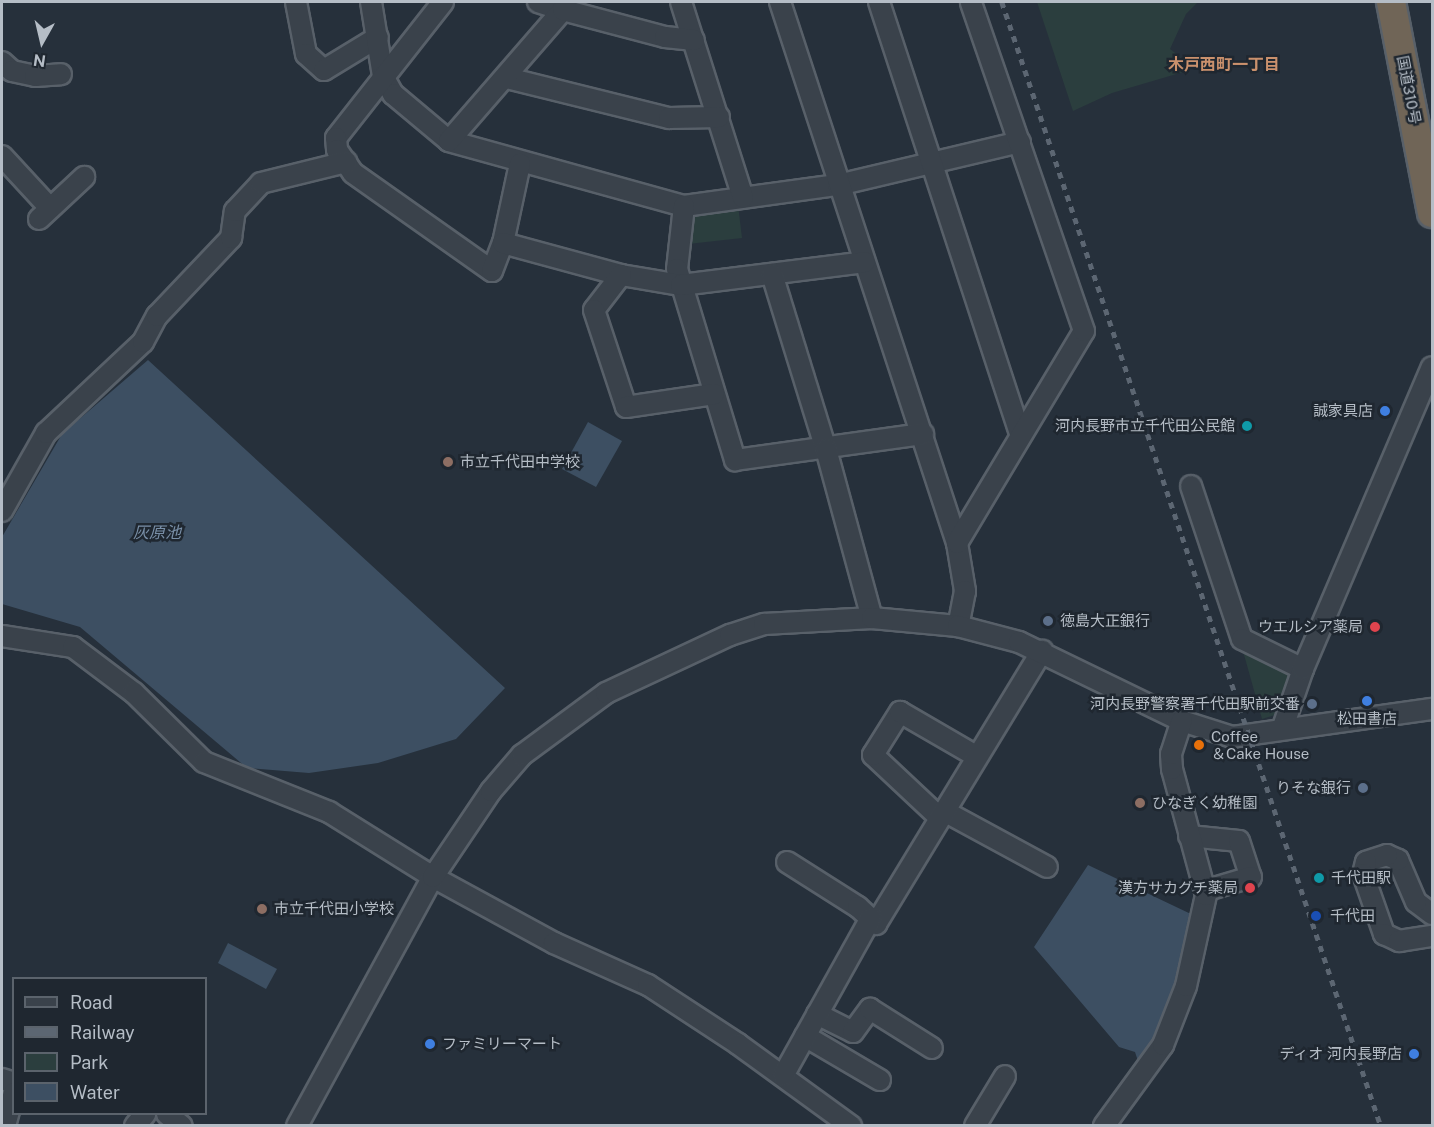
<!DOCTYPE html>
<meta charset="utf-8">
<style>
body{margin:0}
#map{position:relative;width:1434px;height:1127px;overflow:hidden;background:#26303b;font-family:"Public Sans","Noto Sans JP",sans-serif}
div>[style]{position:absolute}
.green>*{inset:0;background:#2b3e3e}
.water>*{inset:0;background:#3d4f62}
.roads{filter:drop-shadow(2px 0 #586069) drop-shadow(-2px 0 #586069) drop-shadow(0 2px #586069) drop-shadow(0 -2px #586069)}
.minor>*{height:20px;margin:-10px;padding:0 10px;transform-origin:10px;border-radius:10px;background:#3a424b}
.highway>*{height:28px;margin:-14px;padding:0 14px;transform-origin:14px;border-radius:14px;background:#706557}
.rail>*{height:4.5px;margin-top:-2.25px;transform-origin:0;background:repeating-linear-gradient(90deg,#5c6672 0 6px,transparent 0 12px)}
.dots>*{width:16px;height:16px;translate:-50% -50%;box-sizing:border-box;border:3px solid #1f2730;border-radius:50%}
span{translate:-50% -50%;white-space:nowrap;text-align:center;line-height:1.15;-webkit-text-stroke:5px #1f2730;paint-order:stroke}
.street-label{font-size:15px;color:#b5bdc6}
.poi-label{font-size:15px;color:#b5bdc6}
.right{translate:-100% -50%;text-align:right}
.left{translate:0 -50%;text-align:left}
.neighbourhood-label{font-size:16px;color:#ca916d;font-weight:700}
.water-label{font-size:16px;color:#798fa7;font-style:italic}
.frame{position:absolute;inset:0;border:3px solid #b5bdc6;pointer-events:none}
.legend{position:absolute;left:12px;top:977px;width:195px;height:138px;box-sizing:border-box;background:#1f2730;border:2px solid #5b636c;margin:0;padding:8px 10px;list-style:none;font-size:18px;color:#b5bdc6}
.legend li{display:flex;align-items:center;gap:12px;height:30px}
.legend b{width:30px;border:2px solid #5b636c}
.north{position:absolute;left:12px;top:12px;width:60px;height:60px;-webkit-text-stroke:4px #1f2730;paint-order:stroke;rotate:188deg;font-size:16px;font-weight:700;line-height:24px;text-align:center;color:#b5bdc6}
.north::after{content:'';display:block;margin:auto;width:21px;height:27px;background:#b5bdc6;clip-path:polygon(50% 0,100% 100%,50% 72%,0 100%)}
</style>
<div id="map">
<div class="green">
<i style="clip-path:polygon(1037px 2px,1198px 2px,1186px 14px,1170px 49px,1191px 65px,1190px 70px,1112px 93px,1073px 111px)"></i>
<i style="clip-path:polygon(738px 205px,742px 238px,688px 244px,691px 220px,696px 210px)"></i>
<i style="clip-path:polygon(1243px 651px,1296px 672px,1282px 713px,1262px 719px)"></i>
</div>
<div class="water">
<i style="clip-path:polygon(148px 360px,505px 688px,456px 739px,378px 763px,309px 773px,247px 768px,80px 627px,2px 604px,2px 537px,62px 434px)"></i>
<i style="clip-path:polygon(588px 422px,622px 441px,596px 487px,562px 469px)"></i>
<i style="clip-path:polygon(1088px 865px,1193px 915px,1179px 985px,1154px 1046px,1148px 1050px,1147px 1061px,1139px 1064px,1135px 1052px,1119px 1047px,1034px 947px)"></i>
<i style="clip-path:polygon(228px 943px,277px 969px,266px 989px,218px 963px)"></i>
</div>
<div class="roads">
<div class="minor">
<i style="left:296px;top:2px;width:53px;rotate:79.1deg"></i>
<i style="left:306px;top:54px;width:24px;rotate:42deg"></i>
<i style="left:324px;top:70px;width:63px;rotate:-31.4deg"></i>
<i style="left:371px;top:2px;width:75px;rotate:80.8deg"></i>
<i style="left:383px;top:76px;width:21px;rotate:61deg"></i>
<i style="left:393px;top:94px;width:73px;rotate:40deg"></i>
<i style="left:449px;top:141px;width:244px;rotate:15.5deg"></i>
<i style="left:684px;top:206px;width:155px;rotate:-7.8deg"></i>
<i style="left:838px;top:185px;width:187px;rotate:-13.3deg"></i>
<i style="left:443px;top:2px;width:173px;rotate:128.2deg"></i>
<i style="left:336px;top:138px;width:12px;rotate:85deg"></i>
<i style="left:337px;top:150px;width:28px;rotate:55deg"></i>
<i style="left:353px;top:173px;width:170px;rotate:35.2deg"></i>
<i style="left:492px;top:271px;width:30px;rotate:-69deg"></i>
<i style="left:503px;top:243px;width:81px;rotate:-77.9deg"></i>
<i style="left:538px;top:2px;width:26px;rotate:18deg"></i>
<i style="left:681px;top:2px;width:205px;rotate:72.4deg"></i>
<i style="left:780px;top:2px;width:569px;rotate:71.88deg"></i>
<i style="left:957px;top:543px;width:49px;rotate:80.5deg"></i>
<i style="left:965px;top:591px;width:36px;rotate:101deg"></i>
<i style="left:879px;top:2px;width:454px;rotate:71.9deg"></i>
<i style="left:2px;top:62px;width:13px;rotate:42deg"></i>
<i style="left:12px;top:71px;width:24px;rotate:12deg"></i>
<i style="left:35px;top:76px;width:26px;rotate:-4deg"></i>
<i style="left:507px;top:78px;width:167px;rotate:13.9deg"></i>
<i style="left:669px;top:118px;width:50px;rotate:-1.1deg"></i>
<i style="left:449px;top:141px;width:174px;rotate:-49deg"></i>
<i style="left:563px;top:10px;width:106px;rotate:14.8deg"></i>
<i style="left:665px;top:37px;width:29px;rotate:6deg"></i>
<i style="left:2px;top:156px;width:71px;rotate:47.3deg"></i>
<i style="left:684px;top:206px;width:63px;rotate:96.3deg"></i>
<i style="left:677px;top:269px;width:200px;rotate:73.1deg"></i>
<i style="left:735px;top:460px;width:190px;rotate:-7.9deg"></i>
<i style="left:39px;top:219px;width:62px;rotate:-43deg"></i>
<i style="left:503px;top:243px;width:122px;rotate:15.2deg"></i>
<i style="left:621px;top:275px;width:61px;rotate:9.5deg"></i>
<i style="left:681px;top:285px;width:185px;rotate:-7.1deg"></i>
<i style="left:772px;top:274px;width:183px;rotate:72.9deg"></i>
<i style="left:826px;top:449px;width:175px;rotate:74.8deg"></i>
<i style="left:621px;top:275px;width:44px;rotate:127.6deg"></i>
<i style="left:594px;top:310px;width:102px;rotate:71.7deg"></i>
<i style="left:626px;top:407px;width:89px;rotate:-8.4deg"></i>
<i style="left:1191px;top:486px;width:161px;rotate:71.6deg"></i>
<i style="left:1242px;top:639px;width:68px;rotate:26.2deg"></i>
<i style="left:2px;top:511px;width:90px;rotate:-60.6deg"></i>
<i style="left:46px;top:433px;width:133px;rotate:-43.2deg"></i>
<i style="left:143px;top:342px;width:30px;rotate:-62deg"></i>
<i style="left:157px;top:316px;width:108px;rotate:-46.5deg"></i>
<i style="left:231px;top:238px;width:27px;rotate:-82deg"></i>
<i style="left:235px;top:211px;width:38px;rotate:-47deg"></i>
<i style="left:261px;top:183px;width:88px;rotate:-13.9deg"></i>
<i style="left:957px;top:543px;width:247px;rotate:-59.1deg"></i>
<i style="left:1084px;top:331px;width:348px;rotate:-109deg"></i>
<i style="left:2px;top:636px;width:72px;rotate:8.8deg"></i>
<i style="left:73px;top:647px;width:76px;rotate:37deg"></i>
<i style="left:134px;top:693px;width:98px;rotate:44.6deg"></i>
<i style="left:204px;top:762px;width:135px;rotate:21.8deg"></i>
<i style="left:329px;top:812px;width:123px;rotate:32deg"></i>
<i style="left:433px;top:877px;width:138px;rotate:28.6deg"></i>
<i style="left:554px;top:943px;width:103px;rotate:24.1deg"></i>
<i style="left:648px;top:985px;width:108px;rotate:33.2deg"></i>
<i style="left:738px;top:1044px;width:140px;rotate:36deg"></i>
<i style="left:1283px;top:727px;width:61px;rotate:-71deg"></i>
<i style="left:1303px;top:669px;width:328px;rotate:-66.9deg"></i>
<i style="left:944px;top:811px;width:117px;rotate:28.5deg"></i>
<i style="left:940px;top:818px;width:92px;rotate:-136.8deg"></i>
<i style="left:873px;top:755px;width:51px;rotate:-57.9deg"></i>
<i style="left:900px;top:712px;width:88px;rotate:30.1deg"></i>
<i style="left:1189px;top:836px;width:50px;rotate:5.7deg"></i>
<i style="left:1239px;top:841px;width:38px;rotate:72deg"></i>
<i style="left:1251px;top:877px;width:46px;rotate:163.5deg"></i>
<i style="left:787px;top:862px;width:84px;rotate:32.4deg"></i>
<i style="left:858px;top:907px;width:25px;rotate:43deg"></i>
<i style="left:876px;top:924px;width:320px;rotate:-58.7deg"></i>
<i style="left:1432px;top:914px;width:20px;rotate:-143deg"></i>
<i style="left:1416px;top:902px;width:46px;rotate:-113.2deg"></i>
<i style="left:1398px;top:860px;width:12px;rotate:-156deg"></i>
<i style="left:1387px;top:855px;width:22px;rotate:162deg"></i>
<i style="left:1366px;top:862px;width:12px;rotate:104deg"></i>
<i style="left:1363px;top:874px;width:64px;rotate:70.7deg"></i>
<i style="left:1384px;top:934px;width:17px;rotate:25deg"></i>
<i style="left:1399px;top:941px;width:33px;rotate:-9deg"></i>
<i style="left:817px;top:1014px;width:40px;rotate:26.6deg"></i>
<i style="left:853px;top:1032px;width:29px;rotate:-54deg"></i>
<i style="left:870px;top:1009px;width:73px;rotate:32.2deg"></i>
<i style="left:805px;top:1036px;width:87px;rotate:30.4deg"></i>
<i style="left:783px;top:1076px;width:181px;rotate:-60.9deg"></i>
<i style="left:2px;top:1079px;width:13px;rotate:18deg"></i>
<i style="left:167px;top:1114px;width:19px;rotate:39deg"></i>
<i style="left:5px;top:1126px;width:34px;rotate:-75deg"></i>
<i style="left:135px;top:1126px;width:16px;rotate:-50deg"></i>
<i style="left:297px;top:1126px;width:284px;rotate:-61.4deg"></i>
<i style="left:433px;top:877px;width:104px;rotate:-56deg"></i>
<i style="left:491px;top:791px;width:48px;rotate:-49.3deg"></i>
<i style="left:522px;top:755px;width:104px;rotate:-36.4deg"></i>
<i style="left:606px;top:693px;width:137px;rotate:-25.1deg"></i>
<i style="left:730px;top:635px;width:36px;rotate:-18deg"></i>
<i style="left:764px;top:624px;width:108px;rotate:-3.2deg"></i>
<i style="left:872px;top:618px;width:86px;rotate:5.3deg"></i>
<i style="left:958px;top:626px;width:63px;rotate:14.7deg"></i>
<i style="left:1019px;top:642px;width:181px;rotate:25.9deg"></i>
<i style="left:1182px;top:721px;width:52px;rotate:17.7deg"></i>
<i style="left:1232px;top:737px;width:202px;rotate:-8deg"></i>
<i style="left:975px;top:1126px;width:58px;rotate:-59deg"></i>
<i style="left:1104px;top:1126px;width:100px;rotate:-53.9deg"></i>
<i style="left:1163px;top:1045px;width:63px;rotate:-68.7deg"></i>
<i style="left:1186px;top:986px;width:93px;rotate:-77.6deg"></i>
<i style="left:1206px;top:895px;width:131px;rotate:-105.1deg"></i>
<i style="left:1172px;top:769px;width:15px;rotate:-94deg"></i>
<i style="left:1171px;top:754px;width:35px;rotate:-72deg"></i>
</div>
<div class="highway">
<i style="left:1391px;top:2px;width:215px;rotate:79deg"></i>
</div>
</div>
<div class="rail">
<i style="left:1002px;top:2px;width:1186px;rotate:71.37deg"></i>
</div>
<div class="dots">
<i style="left:1385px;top:411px;background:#3f7fe0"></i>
<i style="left:1247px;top:426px;background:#0f9aa8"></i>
<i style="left:448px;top:462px;background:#8d6e63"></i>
<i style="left:1048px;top:621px;background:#5c6f8a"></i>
<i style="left:1375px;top:627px;background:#e0444e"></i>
<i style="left:1367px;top:701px;background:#3f7fe0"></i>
<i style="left:1312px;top:704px;background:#5c6f8a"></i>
<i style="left:1199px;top:745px;background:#e8710a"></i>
<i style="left:1363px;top:788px;background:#5c6f8a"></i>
<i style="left:1140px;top:803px;background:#8d6e63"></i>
<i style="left:1319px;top:878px;background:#0f9aa8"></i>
<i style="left:1250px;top:888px;background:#e0444e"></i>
<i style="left:262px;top:909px;background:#8d6e63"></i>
<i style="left:1316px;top:916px;background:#1a4fb4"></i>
<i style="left:430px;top:1044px;background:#3f7fe0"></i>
<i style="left:1414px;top:1054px;background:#3f7fe0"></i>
</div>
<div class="street-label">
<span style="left:1409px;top:90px;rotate:79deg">国道310号</span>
</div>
<div class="poi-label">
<span class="right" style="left:1373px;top:411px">誠家具店</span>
<span class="right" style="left:1235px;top:426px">河内長野市立千代田公民館</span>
<span class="left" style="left:460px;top:462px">市立千代田中学校</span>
<span class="left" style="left:1060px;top:621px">徳島大正銀行</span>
<span class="right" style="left:1363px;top:627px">ウエルシア薬局</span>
<span class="right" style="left:1300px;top:704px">河内長野警察署千代田駅前交番</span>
<span style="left:1367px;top:719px">松田書店</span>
<span class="left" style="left:1211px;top:745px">Coffee<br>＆Cake House</span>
<span class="right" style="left:1351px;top:788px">りそな銀行</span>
<span class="left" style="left:1152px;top:803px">ひなぎく幼稚園</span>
<span class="left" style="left:1331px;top:878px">千代田駅</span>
<span class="right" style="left:1238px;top:888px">漢方サカグチ薬局</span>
<span class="left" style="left:274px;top:909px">市立千代田小学校</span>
<span class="left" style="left:1330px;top:916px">千代田</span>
<span class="left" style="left:442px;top:1044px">ファミリーマート</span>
<span class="right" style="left:1402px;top:1054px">ディオ 河内長野店</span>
</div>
<div class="neighbourhood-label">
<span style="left:1224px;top:65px">木戸西町一丁目</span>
</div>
<div class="water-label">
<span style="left:157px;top:533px">灰原池</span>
</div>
<div class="frame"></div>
<ul class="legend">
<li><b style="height:8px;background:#3a424b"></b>Road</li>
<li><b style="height:8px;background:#5c6672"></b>Railway</li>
<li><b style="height:16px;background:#2b3e3e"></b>Park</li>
<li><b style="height:16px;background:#3d4f62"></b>Water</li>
</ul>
<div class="north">N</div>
</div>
